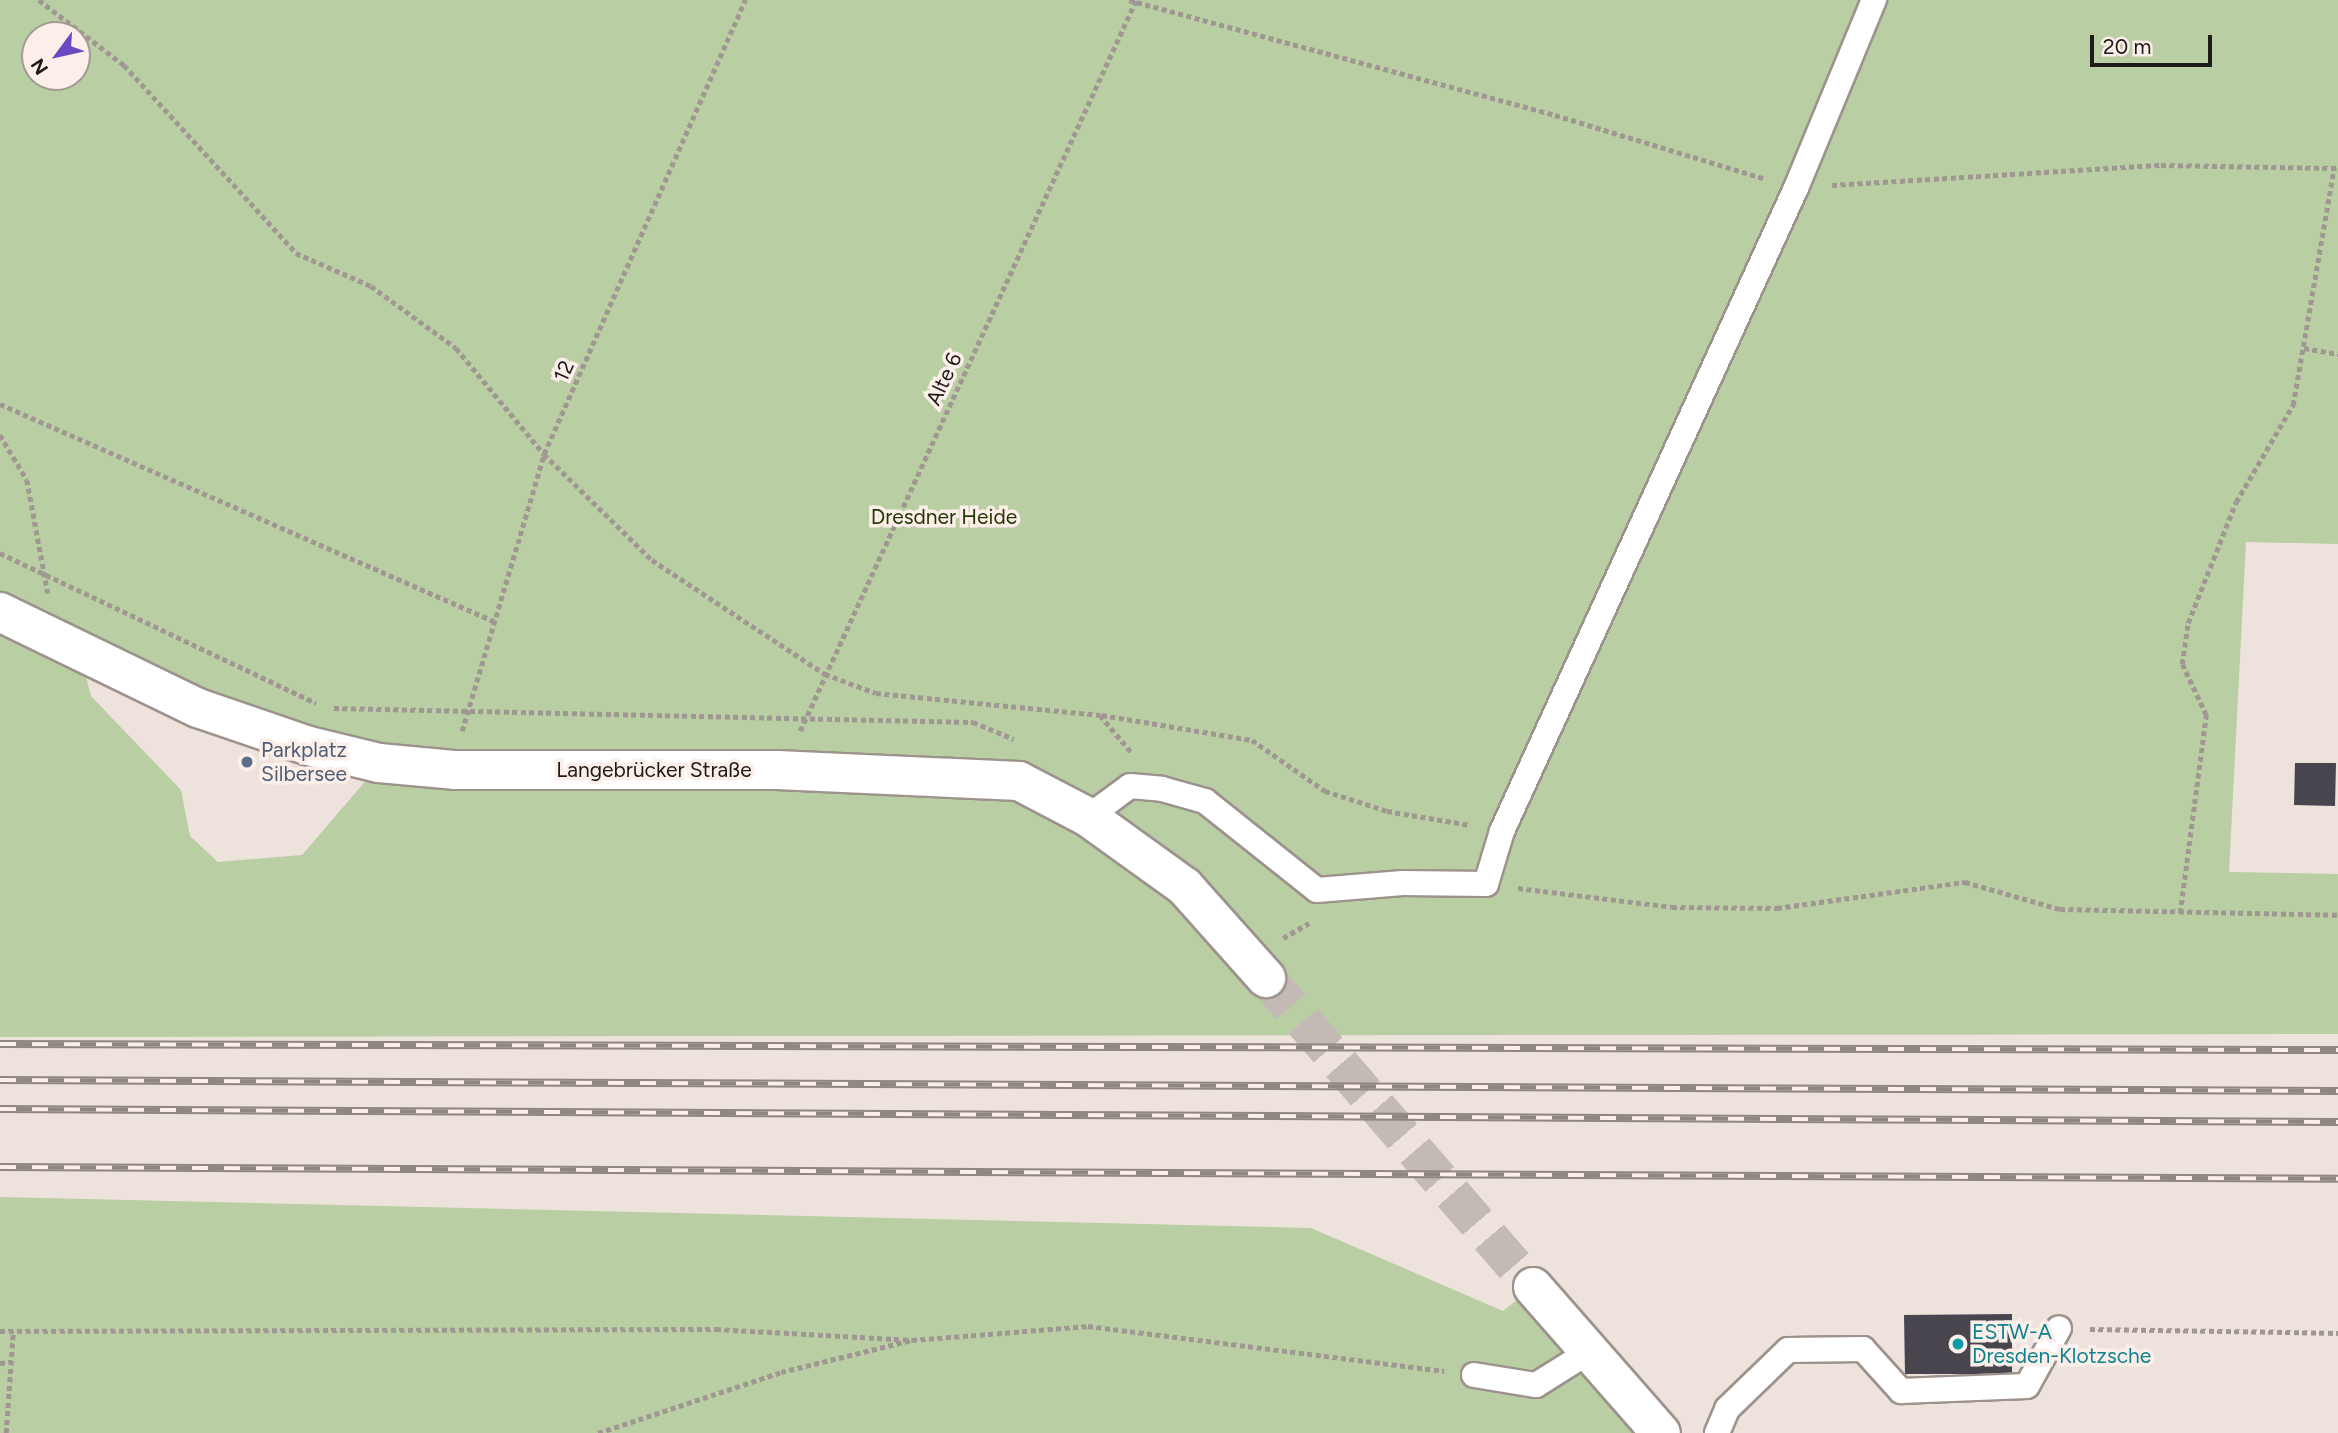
<!DOCTYPE html>
<meta charset="utf-8">
<style>
body{margin:0}
#map{position:relative;width:2338px;height:1433px;overflow:hidden;background:#eee2dc;font-family:Figtree,sans-serif}
div>[style]{position:absolute}
.green>*{inset:0;background:#b9cea3}
.building>*{inset:0;background:#48454e}
.secondary-tunnel>*{height:38px;margin-top:-19px;transform-origin:0;background:repeating-linear-gradient(90deg,#c4bab5 0 38px,transparent 0 57px)}
.path>*{height:4.5px;margin-top:-2.25px;transform-origin:0;background:repeating-linear-gradient(90deg,#a09792 0 5px,transparent 0 8.5px)}
.roads{filter:drop-shadow(2px 0 #9d928c) drop-shadow(-2px 0 #9d928c) drop-shadow(0 2px #9d928c) drop-shadow(0 -2px #9d928c)}
.service>*{height:24px;margin:-12px;padding:0 12px;transform-origin:12px;border-radius:12px;background:#fff}
.secondary>*{height:38px;margin:-19px;padding:0 19px;transform-origin:19px;border-radius:19px;background:#fff}
.rail>*{height:8px;margin-top:-4px;transform-origin:0;background:repeating-linear-gradient(90deg,#fcefe9 0 16px,#8e8681 0 32px);box-sizing:border-box;border-block:2px solid #8e8681}
.dots>*{width:19px;height:19px;translate:-50% -50%;box-sizing:border-box;border:4px solid #fcefe9;border-radius:50%}
span{translate:-50% -50%;white-space:nowrap;text-align:center;line-height:1.15;-webkit-text-stroke:7px #fcefe9;paint-order:stroke}
.street-label{font-size:21px;color:#1e1a17}
.park-label{font-size:21px;color:#243704}
.service-label{font-size:21px;color:#4e5e75}
.left{translate:0 -50%;text-align:left}
.culture-label{font-size:21px;color:#0d838f}
.north{position:absolute;left:21px;top:21px;width:70px;height:70px;box-sizing:border-box;background:#fcefe9;border:2px solid #a39a95;border-radius:50%;rotate:237deg;font-size:19px;font-weight:700;line-height:28px;text-align:center;color:#1e1a17}
.north::after{content:'';display:block;margin:auto;width:24px;height:32px;background:#6c49c2;clip-path:polygon(50% 0,100% 100%,50% 72%,0 100%)}
.scale{position:absolute;left:2090px;top:35px;width:122px;height:32px;box-sizing:border-box;border:4px solid #1e1a17;border-top:0;padding-left:9px;font-size:21px;line-height:24px;white-space:nowrap;color:#1e1a17;-webkit-text-stroke:5px #fcefe9;paint-order:stroke}
</style>
<div id="map">
<div class="green">
<i style="clip-path:polygon(evenodd,0 0,2338px 0,2338px 544px,2246px 542px,2229px 872px,2338px 874px,2338px 1034px,0 1037px,0 0,35px 35px,77px 35px,77px 77px,35px 77px,35px 35px,0 0,82px 661px,375px 770px,302px 855px,218px 862px,190px 836px,181px 790px,91px 696px,82px 661px)"></i>
<i style="clip-path:polygon(0 1197px,1311px 1228px,1503px 1311px,1527px 1292px,1648px 1433px,0 1433px)"></i>
</div>
<div class="building">
<i style="clip-path:polygon(2295px 763px,2336px 763px,2335px 806px,2294px 805px)"></i>
<i style="clip-path:polygon(2012px 1314px,2012px 1374px,1905px 1374px,1904px 1315px)"></i>
</div>
<div class="secondary-tunnel">
<i style="left:1266px;top:978px;width:408px;rotate:49.2deg"></i>
</div>
<div class="path">
<i style="left:39px;top:0;width:107px;rotate:37.4deg"></i>
<i style="left:124px;top:65px;width:255px;rotate:47.5deg"></i>
<i style="left:296px;top:253px;width:82px;rotate:23.7deg"></i>
<i style="left:371px;top:286px;width:105px;rotate:36.1deg"></i>
<i style="left:456px;top:348px;width:138px;rotate:50.3deg"></i>
<i style="left:544px;top:454px;width:151px;rotate:44.5deg"></i>
<i style="left:652px;top:560px;width:207px;rotate:33.4deg"></i>
<i style="left:825px;top:674px;width:54px;rotate:20.4deg"></i>
<i style="left:876px;top:693px;width:225px;rotate:5.6deg"></i>
<i style="left:1100px;top:715px;width:50px;rotate:49.9deg"></i>
<i style="left:1129px;top:0;width:441px;rotate:15.1deg"></i>
<i style="left:1555px;top:115px;width:220px;rotate:16.9deg"></i>
<i style="left:1832px;top:185px;width:330px;rotate:-3.5deg"></i>
<i style="left:2161px;top:165px;width:177px;rotate:1deg"></i>
<i style="left:2304px;top:348px;width:35px;rotate:10deg"></i>
<i style="left:0;top:404px;width:542px;rotate:23.73deg"></i>
<i style="left:0;top:435px;width:52px;rotate:59deg"></i>
<i style="left:27px;top:480px;width:115px;rotate:79.5deg"></i>
<i style="left:0;top:553px;width:350px;rotate:25.4deg"></i>
<i style="left:334px;top:708px;width:639px;rotate:1.26deg"></i>
<i style="left:973px;top:722px;width:44px;rotate:22.5deg"></i>
<i style="left:1102px;top:715px;width:152px;rotate:9.5deg"></i>
<i style="left:1252px;top:740px;width:89px;rotate:34.9deg"></i>
<i style="left:1325px;top:791px;width:65px;rotate:17.9deg"></i>
<i style="left:1387px;top:811px;width:84px;rotate:9.6deg"></i>
<i style="left:462px;top:731px;width:289px;rotate:-73.5deg"></i>
<i style="left:544px;top:454px;width:497px;rotate:-66.1deg"></i>
<i style="left:800px;top:731px;width:805px;rotate:-65.31deg"></i>
<i style="left:1518px;top:888px;width:155px;rotate:7deg"></i>
<i style="left:1672px;top:907px;width:105px;rotate:0.5deg"></i>
<i style="left:1777px;top:908px;width:190px;rotate:-7.9deg"></i>
<i style="left:1965px;top:882px;width:99px;rotate:15.9deg"></i>
<i style="left:2060px;top:909px;width:278px;rotate:1.2deg"></i>
<i style="left:2180px;top:913px;width:200px;rotate:-82.5deg"></i>
<i style="left:2206px;top:715px;width:56px;rotate:-115.2deg"></i>
<i style="left:2182px;top:664px;width:41px;rotate:-81.7deg"></i>
<i style="left:2188px;top:623px;width:130px;rotate:-68.4deg"></i>
<i style="left:2236px;top:502px;width:113px;rotate:-59.6deg"></i>
<i style="left:2293px;top:405px;width:241px;rotate:-80.2deg"></i>
<i style="left:1283px;top:938px;width:30px;rotate:-30deg"></i>
<i style="left:2090px;top:1329px;width:248px;rotate:0.9deg"></i>
<i style="left:0;top:1331px;width:716px;rotate:-0.16deg"></i>
<i style="left:716px;top:1329px;width:196px;rotate:3.2deg"></i>
<i style="left:0;top:1363px;width:12px;rotate:-5deg"></i>
<i style="left:6px;top:1433px;width:101px;rotate:-86deg"></i>
<i style="left:598px;top:1433px;width:193px;rotate:-18.4deg"></i>
<i style="left:781px;top:1372px;width:135px;rotate:-13.7deg"></i>
<i style="left:912px;top:1340px;width:177px;rotate:-4.5deg"></i>
<i style="left:1088px;top:1326px;width:359px;rotate:7.2deg"></i>
</div>
<div class="roads">
<div class="service">
<i style="left:1088px;top:817px;width:52px;rotate:-36.4deg"></i>
<i style="left:1130px;top:786px;width:32px;rotate:5deg"></i>
<i style="left:1162px;top:789px;width:45px;rotate:15.6deg"></i>
<i style="left:1205px;top:801px;width:143px;rotate:38.5deg"></i>
<i style="left:1317px;top:890px;width:86px;rotate:-4.7deg"></i>
<i style="left:1403px;top:883px;width:83px;rotate:0.7deg"></i>
<i style="left:1486px;top:884px;width:55px;rotate:-73.2deg"></i>
<i style="left:1502px;top:831px;width:707px;rotate:-65.43deg"></i>
<i style="left:1796px;top:188px;width:204px;rotate:-67.5deg"></i>
<i style="left:1474px;top:1375px;width:63px;rotate:9.2deg"></i>
<i style="left:1536px;top:1385px;width:60px;rotate:-32.1deg"></i>
<i style="left:1717px;top:1433px;width:26px;rotate:-67deg"></i>
<i style="left:1727px;top:1409px;width:85px;rotate:-44deg"></i>
<i style="left:1788px;top:1350px;width:75px;rotate:-0.8deg"></i>
<i style="left:1863px;top:1349px;width:57px;rotate:47.9deg"></i>
<i style="left:1901px;top:1391px;width:126px;rotate:-2.3deg"></i>
<i style="left:2027px;top:1386px;width:66px;rotate:-61.1deg"></i>
</div>
<div class="secondary">
<i style="left:0;top:612px;width:220px;rotate:25.9deg"></i>
<i style="left:198px;top:708px;width:117px;rotate:18.9deg"></i>
<i style="left:309px;top:746px;width:72px;rotate:13.7deg"></i>
<i style="left:379px;top:763px;width:75px;rotate:5.3deg"></i>
<i style="left:454px;top:770px;width:323px"></i>
<i style="left:777px;top:770px;width:242px;rotate:2.6deg"></i>
<i style="left:1019px;top:781px;width:78px;rotate:27.6deg"></i>
<i style="left:1088px;top:817px;width:120px;rotate:35.8deg"></i>
<i style="left:1185px;top:887px;width:122px;rotate:48.3deg"></i>
<i style="left:1533px;top:1287px;width:194px;rotate:48.8deg"></i>
</div>
</div>
<div class="rail">
<i style="left:0;top:1044px;width:2338px;rotate:0.15deg"></i>
<i style="left:0;top:1080px;width:2338px;rotate:0.27deg"></i>
<i style="left:0;top:1109px;width:2338px;rotate:0.32deg"></i>
<i style="left:0;top:1167px;width:2338px;rotate:0.29deg"></i>
</div>
<div class="dots">
<i style="left:247px;top:762px;background:#5c6f8a"></i>
<i style="left:1958px;top:1344px;background:#0f9aa8"></i>
</div>
<div class="street-label">
<span style="left:564px;top:371px;rotate:-66deg">12</span>
<span style="left:944px;top:379px;rotate:-65deg">Alte 6</span>
<span style="left:654px;top:770px">Langebrücker Straße</span>
</div>
<div class="park-label">
<span style="left:944px;top:517px">Dresdner Heide</span>
</div>
<div class="service-label">
<span class="left" style="left:261px;top:762px">Parkplatz<br>Silbersee</span>
</div>
<div class="culture-label">
<span class="left" style="left:1972px;top:1344px">ESTW-A<br>Dresden-Klotzsche</span>
</div>
<div class="north">N</div>
<div class="scale">20 m</div>
</div>
